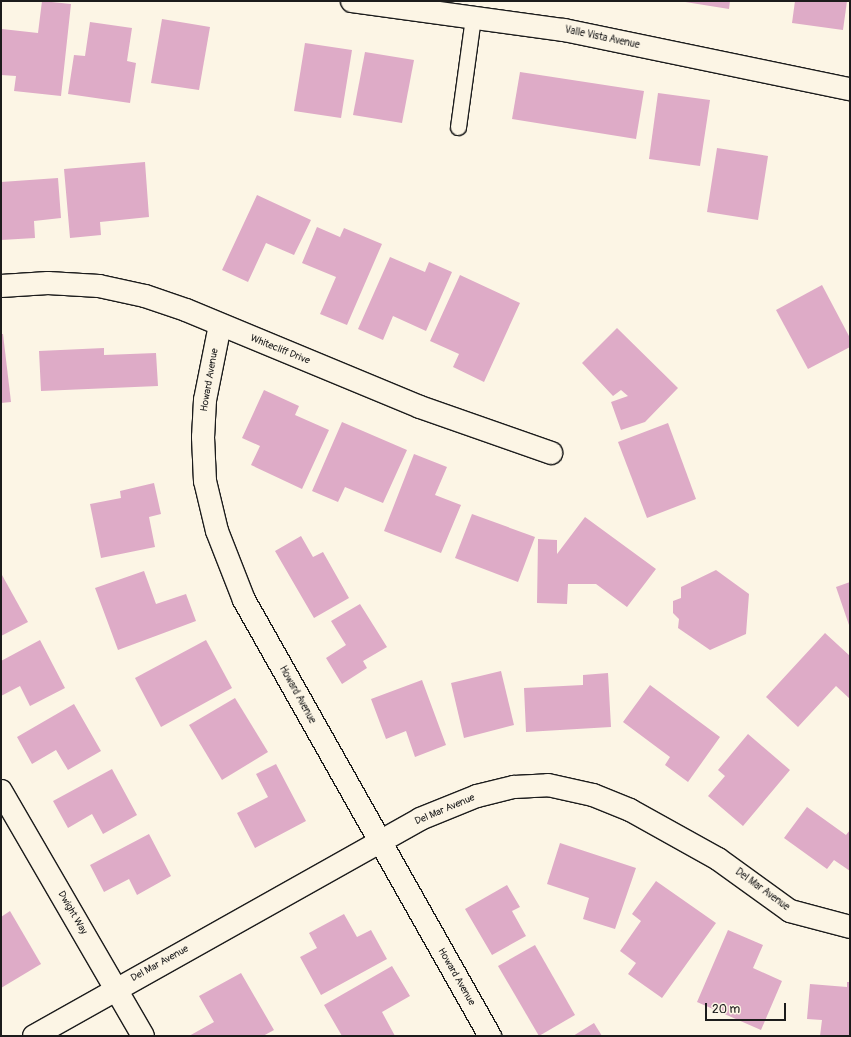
<!DOCTYPE html>
<style>
body{margin:0}
#map{position:relative;width:851px;height:1037px;overflow:hidden;background:#fcf5e5;font-family:Pangolin,sans-serif}
div>[style]{position:absolute}
.building>*{inset:0;background:#deabc7}
.roads{filter:drop-shadow(1px 0 #1c1c1c) drop-shadow(-1px 0 #1c1c1c) drop-shadow(0 1px #1c1c1c) drop-shadow(0 -1px #1c1c1c)}
.lane>*{height:15px;margin:-7.5px;padding:0 7.5px;transform-origin:7.5px;border-radius:7.5px;background:#fcf5e5}
.street>*{height:22px;margin:-11px;padding:0 11px;transform-origin:11px;border-radius:11px;background:#fcf5e5}
span{translate:-50% -50%;white-space:nowrap;text-align:center;line-height:1.15;-webkit-text-stroke:4px #fcf5e5;paint-order:stroke}
.street-label{font-size:10px;color:#1c1c1c}
.frame{position:absolute;inset:0;border:2px solid #1c1c1c;pointer-events:none}
.scale{position:absolute;left:705px;top:1003px;width:81px;height:18px;box-sizing:border-box;border:2px solid #1c1c1c;border-top:0;padding-left:5px;font-size:12px;line-height:14px;white-space:nowrap;color:#1c1c1c;-webkit-text-stroke:3px #fcf5e5;paint-order:stroke}
</style>
<div id="map">
<div class="building">
<i style="clip-path:polygon(42px 1px,71px 4px,61px 96px,14px 91px,16px 76px,1px 75px,2px 29px,38px 33px)"></i>
<i style="clip-path:polygon(679px 1px,730px 1px,729px 9px)"></i>
<i style="clip-path:polygon(795px 1px,847px 1px,843px 30px,792px 23px)"></i>
<i style="clip-path:polygon(162px 19px,210px 27px,199px 90px,151px 83px)"></i>
<i style="clip-path:polygon(90px 22px,132px 28px,127px 61px,136px 63px,130px 103px,68px 94px,74px 55px,85px 56px)"></i>
<i style="clip-path:polygon(305px 43px,352px 50px,341px 118px,294px 111px)"></i>
<i style="clip-path:polygon(365px 52px,414px 60px,402px 123px,353px 115px)"></i>
<i style="clip-path:polygon(520px 72px,644px 91px,636px 139px,512px 119px)"></i>
<i style="clip-path:polygon(658px 93px,710px 100px,700px 166px,649px 159px)"></i>
<i style="clip-path:polygon(717px 148px,768px 156px,758px 220px,707px 212px)"></i>
<i style="clip-path:polygon(145px 162px,149px 217px,100px 222px,101px 235px,70px 238px,64px 169px)"></i>
<i style="clip-path:polygon(58px 178px,61px 218px,34px 221px,35px 238px,1px 240px,1px 182px)"></i>
<i style="clip-path:polygon(257px 195px,311px 220px,294px 255px,266px 243px,248px 282px,222px 270px)"></i>
<i style="clip-path:polygon(317px 227px,340px 237px,344px 228px,382px 244px,347px 325px,320px 314px,336px 277px,302px 263px)"></i>
<i style="clip-path:polygon(390px 257px,425px 272px,429px 262px,452px 272px,426px 331px,393px 316px,383px 340px,358px 329px)"></i>
<i style="clip-path:polygon(460px 275px,520px 303px,484px 382px,453px 367px,459px 354px,430px 341px)"></i>
<i style="clip-path:polygon(822px 285px,850px 338px,850px 347px,808px 369px,776px 310px)"></i>
<i style="clip-path:polygon(617px 328px,678px 388px,645px 422px,621px 430px,611px 402px,628px 396px,621px 390px,613px 396px,582px 363px)"></i>
<i style="clip-path:polygon(1px 334px,3px 334px,11px 402px,1px 403px)"></i>
<i style="clip-path:polygon(104px 348px,104px 355px,156px 353px,158px 386px,41px 391px,39px 351px)"></i>
<i style="clip-path:polygon(264px 390px,299px 406px,295px 415px,329px 430px,302px 489px,251px 465px,260px 446px,242px 438px)"></i>
<i style="clip-path:polygon(342px 422px,407px 450px,383px 503px,345px 487px,338px 502px,312px 491px)"></i>
<i style="clip-path:polygon(668px 423px,696px 499px,647px 518px,618px 442px)"></i>
<i style="clip-path:polygon(414px 454px,447px 467px,435px 495px,461px 505px,441px 553px,384px 531px)"></i>
<i style="clip-path:polygon(154px 483px,161px 514px,149px 517px,155px 547px,101px 558px,90px 504px,121px 498px,120px 491px)"></i>
<i style="clip-path:polygon(472px 514px,535px 537px,518px 582px,455px 558px)"></i>
<i style="clip-path:polygon(585px 517px,656px 569px,627px 607px,596px 584px,568px 584px,567px 604px,537px 603px,538px 539px,557px 540px,557px 554px)"></i>
<i style="clip-path:polygon(301px 536px,313px 557px,323px 552px,349px 598px,314px 618px,275px 551px)"></i>
<i style="clip-path:polygon(716px 570px,749px 594px,746px 634px,710px 650px,678px 628px,679px 619px,673px 613px,673px 601px,681px 598px,681px 587px)"></i>
<i style="clip-path:polygon(144px 571px,156px 604px,186px 594px,196px 621px,118px 650px,95px 588px)"></i>
<i style="clip-path:polygon(2px 575px,28px 622px,1px 636px,1px 576px)"></i>
<i style="clip-path:polygon(850px 582px,850px 628px,836px 587px)"></i>
<i style="clip-path:polygon(360px 604px,387px 647px,363px 661px,367px 668px,342px 684px,326px 658px,346px 645px,331px 621px)"></i>
<i style="clip-path:polygon(825px 633px,850px 656px,850px 699px,836px 686px,798px 727px,766px 697px)"></i>
<i style="clip-path:polygon(40px 640px,65px 688px,30px 706px,20px 686px,1px 696px,1px 661px)"></i>
<i style="clip-path:polygon(206px 640px,232px 688px,161px 727px,135px 678px)"></i>
<i style="clip-path:polygon(501px 671px,514px 725px,464px 738px,451px 683px)"></i>
<i style="clip-path:polygon(608px 673px,611px 727px,526px 732px,524px 688px,583px 685px,583px 675px)"></i>
<i style="clip-path:polygon(422px 680px,446px 745px,415px 757px,406px 731px,386px 739px,371px 699px)"></i>
<i style="clip-path:polygon(650px 685px,720px 737px,688px 782px,665px 765px,670px 757px,623px 722px)"></i>
<i style="clip-path:polygon(235px 698px,268px 752px,222px 780px,189px 725px)"></i>
<i style="clip-path:polygon(74px 704px,101px 751px,68px 770px,56px 750px,32px 764px,17px 737px)"></i>
<i style="clip-path:polygon(748px 734px,790px 770px,743px 826px,708px 796px,725px 776px,718px 770px)"></i>
<i style="clip-path:polygon(276px 764px,306px 821px,255px 848px,237px 813px,268px 797px,256px 774px)"></i>
<i style="clip-path:polygon(112px 769px,137px 815px,103px 834px,92px 814px,68px 828px,53px 801px)"></i>
<i style="clip-path:polygon(807px 807px,846px 835px,850px 830px,850px 871px,834px 860px,827px 869px,784px 838px)"></i>
<i style="clip-path:polygon(149px 834px,171px 876px,137px 895px,129px 879px,104px 892px,90px 865px)"></i>
<i style="clip-path:polygon(560px 843px,636px 868px,615px 929px,583px 919px,589px 898px,547px 884px)"></i>
<i style="clip-path:polygon(656px 881px,716px 923px,662px 998px,628px 974px,636px 963px,620px 951px,641px 921px,632px 914px)"></i>
<i style="clip-path:polygon(507px 885px,520px 907px,512px 911px,526px 936px,492px 955px,465px 909px)"></i>
<i style="clip-path:polygon(10px 911px,41px 964px,1px 988px,1px 917px)"></i>
<i style="clip-path:polygon(344px 914px,357px 937px,371px 930px,387px 959px,321px 995px,300px 957px,317px 948px,309px 933px)"></i>
<i style="clip-path:polygon(728px 930px,763px 945px,753px 968px,782px 981px,761px 1030px,697px 1002px)"></i>
<i style="clip-path:polygon(535px 945px,575px 1015px,539px 1036px,498px 966px)"></i>
<i style="clip-path:polygon(392px 966px,410px 996px,382px 1012px,395px 1036px,342px 1036px,324px 1005px)"></i>
<i style="clip-path:polygon(241px 973px,274px 1030px,263px 1036px,189px 1036px,214px 1022px,199px 996px)"></i>
<i style="clip-path:polygon(847px 982px,850px 982px,850px 1036px,820px 1036px,822px 1020px,807px 1019px,810px 984px,847px 987px)"></i>
<i style="clip-path:polygon(594px 1023px,602px 1036px,573px 1036px)"></i>
</div>
<div class="roads">
<div class="lane">
<i style="left:458px;top:127px;width:111px;rotate:-82.2deg"></i>
</div>
<div class="street">
<i style="left:352px;top:1px;width:214px;rotate:7.8deg"></i>
<i style="left:564px;top:30px;width:292px;rotate:11.7deg"></i>
<i style="left:1px;top:286px;width:47px;rotate:-3.7deg"></i>
<i style="left:48px;top:283px;width:51px;rotate:3.4deg"></i>
<i style="left:99px;top:286px;width:47px;rotate:12.3deg"></i>
<i style="left:145px;top:296px;width:43px;rotate:18.9deg"></i>
<i style="left:186px;top:310px;width:253px;rotate:22.5deg"></i>
<i style="left:420px;top:407px;width:139px;rotate:19.3deg"></i>
<i style="left:220px;top:325px;width:76px;rotate:101.3deg"></i>
<i style="left:205px;top:400px;width:37px;rotate:93deg"></i>
<i style="left:203px;top:437px;width:44px;rotate:87.4deg"></i>
<i style="left:205px;top:481px;width:51px;rotate:76.5deg"></i>
<i style="left:217px;top:531px;width:74px;rotate:68.6deg"></i>
<i style="left:244px;top:600px;width:501px;rotate:60.57deg"></i>
<i style="left:1px;top:791px;width:283px;rotate:59.9deg"></i>
<i style="left:34px;top:1036px;width:443px;rotate:-29.3deg"></i>
<i style="left:420px;top:819px;width:61px;rotate:-22deg"></i>
<i style="left:477px;top:796px;width:38px;rotate:-14deg"></i>
<i style="left:514px;top:787px;width:34px;rotate:-3deg"></i>
<i style="left:548px;top:785px;width:46px;rotate:12.5deg"></i>
<i style="left:593px;top:795px;width:40px;rotate:22deg"></i>
<i style="left:630px;top:810px;width:101px;rotate:29.1deg"></i>
<i style="left:718px;top:859px;width:89px;rotate:35.8deg"></i>
<i style="left:790px;top:911px;width:62px;rotate:14.9deg"></i>
</div>
</div>
<div class="street-label">
<span style="left:602px;top:38px;rotate:12deg">Valle Vista Avenue</span>
<span style="left:280px;top:350px;rotate:22deg">Whitecliff Drive</span>
<span style="left:210px;top:380px;rotate:-80deg">Howard Avenue</span>
<span style="left:297px;top:695px;rotate:61deg">Howard Avenue</span>
<span style="left:445px;top:810px;rotate:-23deg">Del Mar Avenue</span>
<span style="left:762px;top:890px;rotate:36deg">Del Mar Avenue</span>
<span style="left:72px;top:913px;rotate:60deg">Dwight Way</span>
<span style="left:160px;top:964px;rotate:-29deg">Del Mar Avenue</span>
<span style="left:456px;top:977px;rotate:60deg">Howard Avenue</span>
</div>
<div class="frame"></div>
<div class="scale">20 m</div>
</div>
